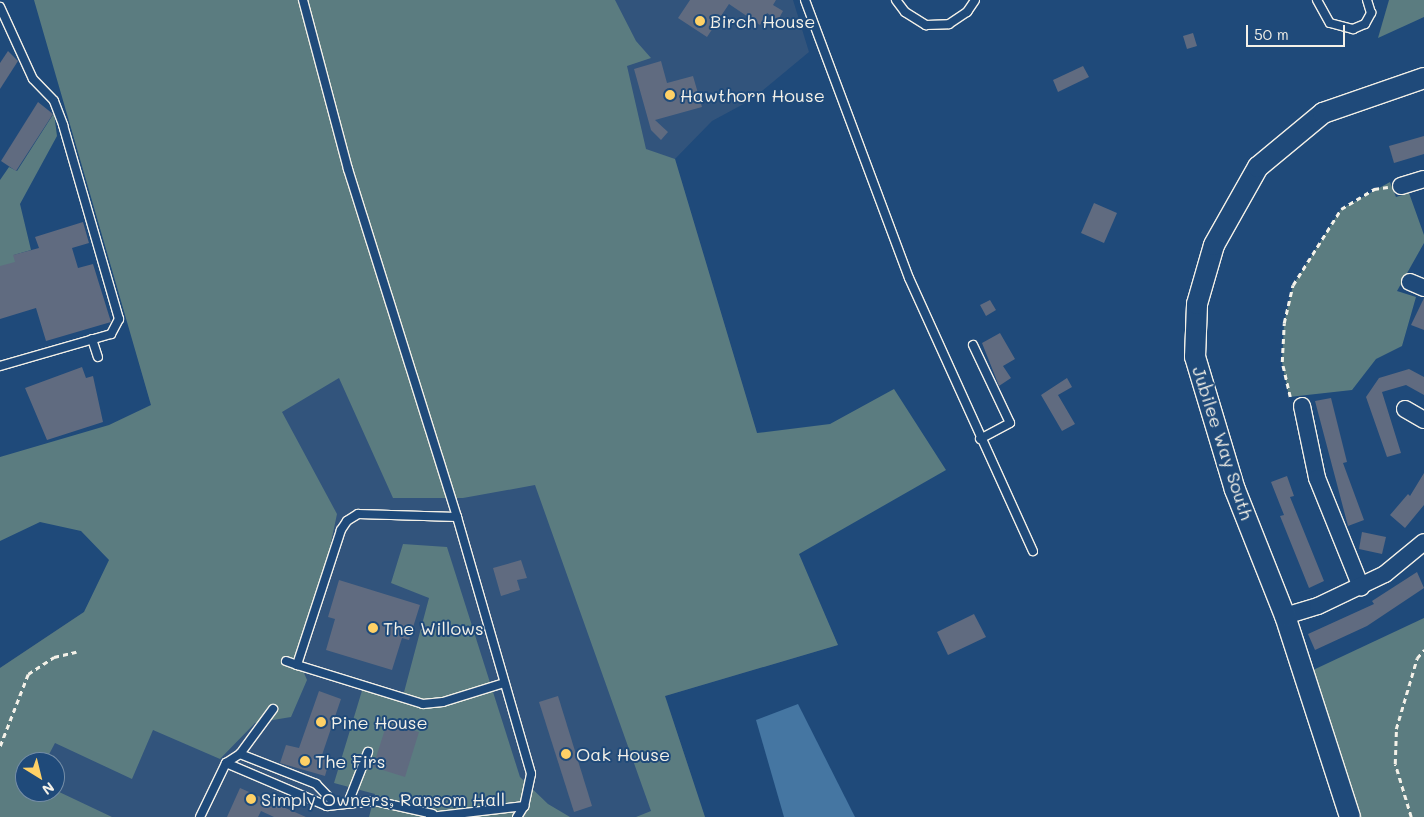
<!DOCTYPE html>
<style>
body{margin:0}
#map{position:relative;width:1424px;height:817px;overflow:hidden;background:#1f4a7a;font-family:Mali,sans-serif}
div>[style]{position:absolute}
.built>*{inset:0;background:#32547c}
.green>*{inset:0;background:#5b7c80}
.water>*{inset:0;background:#4576a2}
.building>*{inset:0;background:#606b80}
.path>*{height:2.5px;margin-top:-1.25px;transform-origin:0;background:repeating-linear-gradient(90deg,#f4f1e8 0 5px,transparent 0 9px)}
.roads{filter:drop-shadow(1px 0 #f4f1e8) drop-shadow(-1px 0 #f4f1e8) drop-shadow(0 1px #f4f1e8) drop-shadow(0 -1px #f4f1e8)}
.service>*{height:8px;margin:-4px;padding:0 4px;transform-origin:4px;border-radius:4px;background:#1f4a7a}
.minor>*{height:16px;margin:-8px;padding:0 8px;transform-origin:8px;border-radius:8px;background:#1f4a7a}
.tertiary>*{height:20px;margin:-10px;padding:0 10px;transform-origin:10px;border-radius:10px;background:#1f4a7a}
.dots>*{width:14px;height:14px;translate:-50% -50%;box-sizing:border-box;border:2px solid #1f4a7a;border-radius:50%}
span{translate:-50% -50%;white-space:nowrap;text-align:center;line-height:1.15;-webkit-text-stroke:4px #1f4a7a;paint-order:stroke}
.poi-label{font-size:18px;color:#f4f1e8}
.left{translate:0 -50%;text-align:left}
.street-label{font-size:18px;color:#f4f1e8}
.north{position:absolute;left:15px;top:752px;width:50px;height:50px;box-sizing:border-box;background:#1f4a7a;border:1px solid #748da6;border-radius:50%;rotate:144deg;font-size:14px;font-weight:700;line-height:20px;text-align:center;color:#f4f1e8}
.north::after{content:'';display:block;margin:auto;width:18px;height:22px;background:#ffd166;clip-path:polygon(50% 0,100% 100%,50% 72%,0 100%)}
.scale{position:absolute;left:1246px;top:25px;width:99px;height:22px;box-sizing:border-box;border:2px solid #f4f1e8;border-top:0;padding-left:6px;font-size:15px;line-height:18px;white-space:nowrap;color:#f4f1e8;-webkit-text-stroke:4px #1f4a7a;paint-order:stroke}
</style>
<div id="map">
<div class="built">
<i style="clip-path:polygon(evenodd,195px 0,793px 0,809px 52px,751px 100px,712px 121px,675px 159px,757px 433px,798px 554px,838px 645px,665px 696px,705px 817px,0 817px,0 668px,84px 612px,110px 560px,151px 405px,97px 214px,195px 0,25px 762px,55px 762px,55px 792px,25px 792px,25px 762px)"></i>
</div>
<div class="green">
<i style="clip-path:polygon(34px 0,615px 0,636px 41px,651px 58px,627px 66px,646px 149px,675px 159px,757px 433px,830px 424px,894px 389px,946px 470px,799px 554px,838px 645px,665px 696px,705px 817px,636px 817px,651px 811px,535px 485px,463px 498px,393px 498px,339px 378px,282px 412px,337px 514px,329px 552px,296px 654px,307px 680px,291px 717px,255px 723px,220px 759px,153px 730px,132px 779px,55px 743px,45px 762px,25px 762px,25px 792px,55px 790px,112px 817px,0 817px,0 668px,84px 612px,109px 560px,81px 531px,40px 522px,0 541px,0 457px,109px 425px,151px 405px)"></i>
<i style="clip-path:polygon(1389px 0,1424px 0,1424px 17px,1378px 38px)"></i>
<i style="clip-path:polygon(54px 113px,57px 136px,20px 204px,31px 250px,14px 255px,22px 284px,0 266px,0 180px,9px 167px,17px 171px)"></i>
<i style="clip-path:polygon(1390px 182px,1396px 197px,1409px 193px,1424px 235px,1424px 243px,1397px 291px,1416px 297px,1402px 346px,1376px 359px,1352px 390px,1289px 397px,1282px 362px,1284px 323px,1293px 285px,1341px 209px)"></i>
<i style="clip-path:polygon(403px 544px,447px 547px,520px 777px,548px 804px,570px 817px,369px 817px,375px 794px,334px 783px,364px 684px,403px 696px,429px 598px,391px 583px)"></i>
<i style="clip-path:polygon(1424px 618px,1424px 817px,1359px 817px,1311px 671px)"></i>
</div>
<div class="water">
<i style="clip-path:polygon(798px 704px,855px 817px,784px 817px,756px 720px)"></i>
</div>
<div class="building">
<i style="clip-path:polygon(690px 0,776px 0,773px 5px,783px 11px,778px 20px,767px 13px,760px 25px,729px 4px,707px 37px,678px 18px)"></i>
<i style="clip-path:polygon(1193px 33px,1197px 46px,1187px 49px,1183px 36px)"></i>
<i style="clip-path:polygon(8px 51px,18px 61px,0 89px,0 63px)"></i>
<i style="clip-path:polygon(661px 61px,667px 83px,693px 76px,702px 107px,655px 120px,668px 132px,661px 140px,651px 130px,634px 69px)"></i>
<i style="clip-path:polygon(1083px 66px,1089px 77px,1058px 92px,1053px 80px)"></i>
<i style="clip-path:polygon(38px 102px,53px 114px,16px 171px,1px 161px)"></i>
<i style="clip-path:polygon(1424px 136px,1424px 154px,1394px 163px,1389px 146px)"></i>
<i style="clip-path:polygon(1094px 203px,1117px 213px,1104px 243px,1081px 233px)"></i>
<i style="clip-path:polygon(83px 222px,89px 243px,72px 248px,78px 268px,93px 264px,111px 322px,46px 341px,36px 308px,0 319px,0 266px,15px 262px,13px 255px,39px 248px,35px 237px)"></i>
<i style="clip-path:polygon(1424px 298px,1424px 330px,1411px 325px)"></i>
<i style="clip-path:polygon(990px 300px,996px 310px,986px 316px,980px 305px)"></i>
<i style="clip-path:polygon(1000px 333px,1015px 359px,1003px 366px,1011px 378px,999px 386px,982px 343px)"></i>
<i style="clip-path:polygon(82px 367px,86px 378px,93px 376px,103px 422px,47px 440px,25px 388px)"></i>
<i style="clip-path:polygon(1409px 369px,1424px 377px,1424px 395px,1406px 385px,1382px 392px,1401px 453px,1387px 457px,1366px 397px,1379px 378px)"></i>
<i style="clip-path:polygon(1067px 378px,1072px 387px,1058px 395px,1075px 424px,1062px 431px,1041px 395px)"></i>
<i style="clip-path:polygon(1331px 398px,1347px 462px,1343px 463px,1364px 520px,1348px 526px,1315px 401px)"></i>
<i style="clip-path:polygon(1424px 473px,1424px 505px,1405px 528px,1390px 515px,1408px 494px,1410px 496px)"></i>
<i style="clip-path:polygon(1287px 476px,1294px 496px,1290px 497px,1324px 581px,1309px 588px,1280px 516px,1284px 515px,1271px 482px)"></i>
<i style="clip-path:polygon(1362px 532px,1386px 537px,1382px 554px,1359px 549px)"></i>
<i style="clip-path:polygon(521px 560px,527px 578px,517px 580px,520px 590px,501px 596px,493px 568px)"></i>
<i style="clip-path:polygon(1417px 572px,1424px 588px,1367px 626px,1315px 650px,1308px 634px,1374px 604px,1372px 601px)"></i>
<i style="clip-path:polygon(339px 580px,420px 605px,409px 640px,402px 638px,392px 670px,326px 650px,335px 619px,328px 617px)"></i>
<i style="clip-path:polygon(974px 614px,986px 637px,948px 655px,937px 632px)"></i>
<i style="clip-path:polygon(319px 691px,341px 699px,322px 755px,330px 758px,325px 776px,280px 763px,286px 745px,299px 748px)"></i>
<i style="clip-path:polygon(558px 696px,592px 806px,574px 812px,539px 702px)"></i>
<i style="clip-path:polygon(387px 723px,419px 732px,405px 777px,373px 767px)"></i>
<i style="clip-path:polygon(240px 788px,306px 817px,274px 817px,261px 811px,258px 817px,227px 817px)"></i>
</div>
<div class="path">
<i style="left:1290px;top:397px;width:36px;rotate:-103deg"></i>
<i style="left:1282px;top:362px;width:39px;rotate:-87deg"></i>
<i style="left:1284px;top:323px;width:39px;rotate:-77deg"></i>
<i style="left:1293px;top:285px;width:90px;rotate:-57.7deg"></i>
<i style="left:1341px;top:209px;width:39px;rotate:-31deg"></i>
<i style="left:1374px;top:189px;width:14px;rotate:-8deg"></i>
<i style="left:0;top:746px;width:77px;rotate:-68.7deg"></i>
<i style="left:28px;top:674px;width:31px;rotate:-33deg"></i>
<i style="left:54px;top:657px;width:23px;rotate:-13deg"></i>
<i style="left:1411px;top:817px;width:55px;rotate:-106.8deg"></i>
<i style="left:1395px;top:764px;width:35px;rotate:-88deg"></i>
<i style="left:1396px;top:729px;width:74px;rotate:-73.5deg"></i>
<i style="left:1417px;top:658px;width:11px;rotate:-49deg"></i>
</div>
<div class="roads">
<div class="service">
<i style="left:303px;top:0;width:175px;rotate:75.1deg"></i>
<i style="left:348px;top:169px;width:365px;rotate:72.6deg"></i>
<i style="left:457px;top:517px;width:267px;rotate:73.9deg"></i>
<i style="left:531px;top:774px;width:33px;rotate:102deg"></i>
<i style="left:524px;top:806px;width:13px;rotate:122deg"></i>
<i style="left:805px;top:0;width:297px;rotate:69.5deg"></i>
<i style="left:909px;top:278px;width:300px;rotate:65.6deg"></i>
<i style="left:896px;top:0;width:15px;rotate:53deg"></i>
<i style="left:905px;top:12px;width:25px;rotate:32deg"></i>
<i style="left:926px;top:25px;width:23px;rotate:-2deg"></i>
<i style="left:949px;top:24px;width:22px;rotate:-34deg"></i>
<i style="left:967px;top:12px;width:14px;rotate:-56deg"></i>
<i style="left:1317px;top:0;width:26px;rotate:61deg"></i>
<i style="left:1330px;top:23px;width:24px;rotate:15deg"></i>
<i style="left:1353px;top:29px;width:13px;rotate:-23deg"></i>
<i style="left:1365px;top:24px;width:13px;rotate:-61deg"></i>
<i style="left:1371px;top:13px;width:14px;rotate:-107deg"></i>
<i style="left:0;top:7px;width:79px;rotate:65.4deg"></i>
<i style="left:33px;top:79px;width:30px;rotate:46deg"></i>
<i style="left:54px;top:101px;width:26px;rotate:69deg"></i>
<i style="left:63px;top:125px;width:202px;rotate:73.9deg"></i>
<i style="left:119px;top:319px;width:17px;rotate:118deg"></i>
<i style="left:111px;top:334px;width:116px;rotate:163.9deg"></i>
<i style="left:92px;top:339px;width:19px;rotate:72deg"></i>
<i style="left:973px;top:345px;width:86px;rotate:64.6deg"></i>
<i style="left:1010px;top:423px;width:34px;rotate:152deg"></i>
<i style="left:457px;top:517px;width:99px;rotate:-178.3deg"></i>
<i style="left:358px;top:514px;width:13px;rotate:148deg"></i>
<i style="left:347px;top:521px;width:11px;rotate:124deg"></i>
<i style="left:341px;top:530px;width:142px;rotate:108.1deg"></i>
<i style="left:297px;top:665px;width:132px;rotate:17.2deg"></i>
<i style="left:423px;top:704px;width:20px;rotate:-6deg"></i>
<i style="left:443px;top:702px;width:64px;rotate:-17.3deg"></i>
<i style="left:286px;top:661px;width:12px;rotate:20deg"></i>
<i style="left:240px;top:754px;width:82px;rotate:21.5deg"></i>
<i style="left:316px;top:784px;width:29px;rotate:46deg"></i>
<i style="left:226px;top:763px;width:110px;rotate:23.1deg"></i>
<i style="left:327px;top:806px;width:48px;rotate:-5.9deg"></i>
<i style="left:375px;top:801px;width:59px;rotate:12.6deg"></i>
<i style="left:348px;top:803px;width:55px;rotate:-68.6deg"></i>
<i style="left:200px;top:817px;width:60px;rotate:-64.3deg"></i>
<i style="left:226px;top:763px;width:17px;rotate:-33deg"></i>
<i style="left:240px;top:754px;width:56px;rotate:-53.7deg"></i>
<i style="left:430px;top:817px;width:95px;rotate:-6.7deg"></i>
</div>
<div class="minor">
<i style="left:1401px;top:186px;width:24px;rotate:-17deg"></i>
<i style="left:1410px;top:282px;width:15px;rotate:23deg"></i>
<i style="left:1302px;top:406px;width:74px;rotate:78.2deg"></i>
<i style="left:1317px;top:478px;width:118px;rotate:68deg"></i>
<i style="left:1405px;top:409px;width:22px;rotate:30deg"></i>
<i style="left:1285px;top:616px;width:34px;rotate:-17deg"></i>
<i style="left:1318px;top:606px;width:74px;rotate:-25.5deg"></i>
<i style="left:1385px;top:574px;width:50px;rotate:-39.4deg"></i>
</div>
<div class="tertiary">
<i style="left:1350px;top:817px;width:211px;rotate:-107.9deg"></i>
<i style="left:1285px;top:616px;width:136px;rotate:-111.6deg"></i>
<i style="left:1235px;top:490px;width:139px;rotate:-106.7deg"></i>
<i style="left:1195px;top:357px;width:53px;rotate:-87.8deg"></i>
<i style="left:1197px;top:304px;width:61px;rotate:-73.9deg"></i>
<i style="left:1214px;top:245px;width:90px;rotate:-60.6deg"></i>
<i style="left:1258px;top:167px;width:85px;rotate:-39.7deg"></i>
<i style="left:1323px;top:113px;width:107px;rotate:-19.1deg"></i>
</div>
</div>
<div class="dots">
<i style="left:700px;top:21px;background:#ffd166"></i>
<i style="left:670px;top:95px;background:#ffd166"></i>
<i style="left:373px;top:628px;background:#ffd166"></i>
<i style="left:321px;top:722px;background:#ffd166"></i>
<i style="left:566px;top:754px;background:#ffd166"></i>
<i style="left:305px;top:761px;background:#ffd166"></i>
<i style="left:251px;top:799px;background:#ffd166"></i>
</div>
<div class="poi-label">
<span class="left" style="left:710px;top:21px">Birch House</span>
<span class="left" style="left:680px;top:95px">Hawthorn House</span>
<span class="left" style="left:383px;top:628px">The Willows</span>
<span class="left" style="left:331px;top:722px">Pine House</span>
<span class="left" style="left:576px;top:754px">Oak House</span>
<span class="left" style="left:315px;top:761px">The Firs</span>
<span class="left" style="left:261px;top:799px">Simply Owners, Ransom Hall</span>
</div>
<div class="street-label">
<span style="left:1223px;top:443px;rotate:72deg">Jubilee Way South</span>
</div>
<div class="north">N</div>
<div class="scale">50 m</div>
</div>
